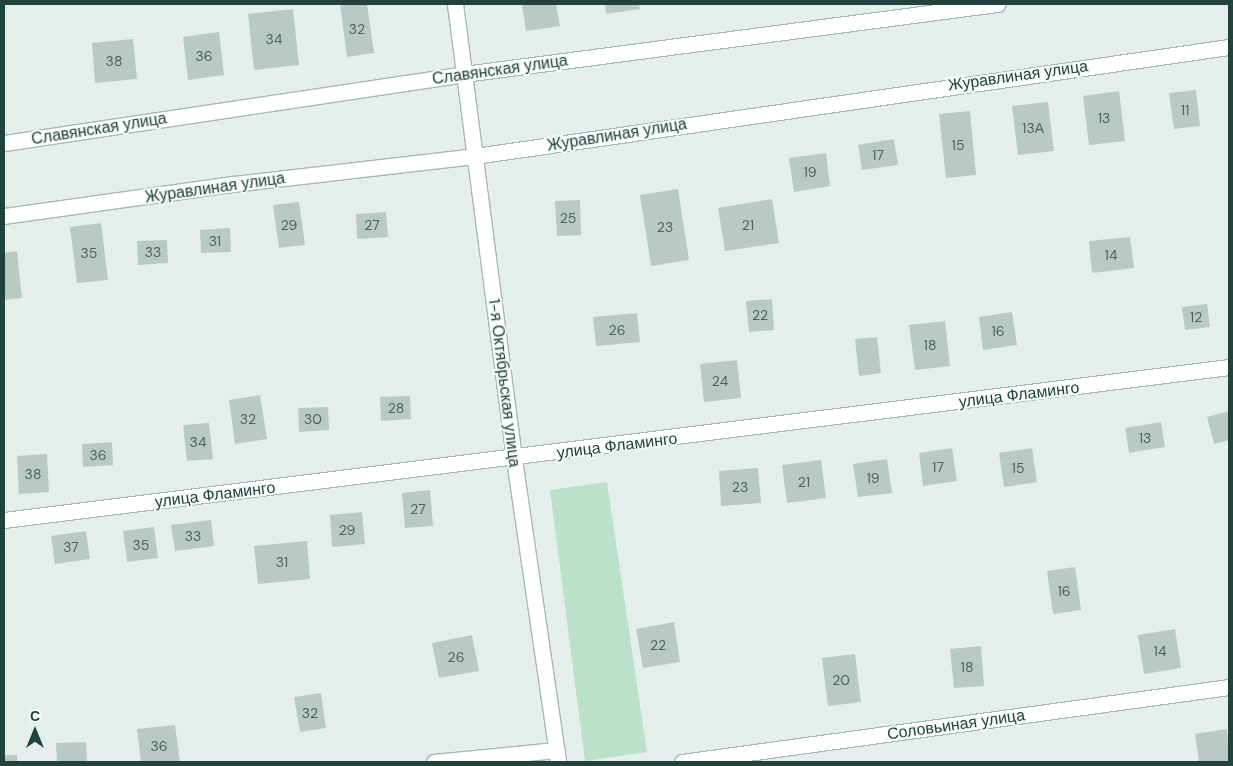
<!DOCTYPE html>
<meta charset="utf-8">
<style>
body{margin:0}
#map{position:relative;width:1233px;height:766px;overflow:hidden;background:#e4efeb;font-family:"DM Sans",sans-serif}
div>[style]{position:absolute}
.green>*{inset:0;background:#bce1ca}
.building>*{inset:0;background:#b9cac5}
.roads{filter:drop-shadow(1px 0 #a6b8b3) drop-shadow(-1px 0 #a6b8b3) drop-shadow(0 1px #a6b8b3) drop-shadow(0 -1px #a6b8b3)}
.street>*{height:15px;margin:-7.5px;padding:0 7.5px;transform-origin:7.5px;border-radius:7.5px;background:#fff}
.secondary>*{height:15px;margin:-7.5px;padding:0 7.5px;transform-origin:7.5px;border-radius:7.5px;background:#fff}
span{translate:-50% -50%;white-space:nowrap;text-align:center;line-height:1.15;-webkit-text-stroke:4px #f5faf8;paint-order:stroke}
.number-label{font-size:14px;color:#48645f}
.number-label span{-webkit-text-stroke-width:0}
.street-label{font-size:16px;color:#22423d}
.frame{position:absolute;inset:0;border:5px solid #22423d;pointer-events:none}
.north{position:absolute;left:10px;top:706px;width:50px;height:50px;-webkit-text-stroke:4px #f5faf8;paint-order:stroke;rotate:0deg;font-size:14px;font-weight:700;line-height:20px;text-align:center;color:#22423d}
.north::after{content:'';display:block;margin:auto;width:18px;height:22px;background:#22423d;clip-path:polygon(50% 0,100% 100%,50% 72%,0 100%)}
</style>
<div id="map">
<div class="green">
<i style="clip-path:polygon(607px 482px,647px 752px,585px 761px,550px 490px)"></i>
</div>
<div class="building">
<i style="clip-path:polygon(340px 4px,367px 4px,374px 53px,347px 57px)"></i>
<i style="clip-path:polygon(522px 4px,556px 4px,560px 26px,526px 31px)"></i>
<i style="clip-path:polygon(605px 4px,639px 4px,640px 9px,606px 14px)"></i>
<i style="clip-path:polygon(293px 9px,299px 65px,254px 70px,248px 14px)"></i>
<i style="clip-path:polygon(219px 32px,224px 75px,188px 80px,183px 37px)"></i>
<i style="clip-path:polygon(133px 39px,137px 79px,95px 83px,92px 43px)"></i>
<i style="clip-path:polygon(1196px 90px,1200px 126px,1174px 129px,1169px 93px)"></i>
<i style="clip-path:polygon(1119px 91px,1125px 141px,1089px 145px,1083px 96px)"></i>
<i style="clip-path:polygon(1048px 102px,1054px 151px,1018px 155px,1012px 106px)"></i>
<i style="clip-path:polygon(970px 111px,976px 175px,946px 178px,939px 114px)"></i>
<i style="clip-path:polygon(894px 139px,898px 165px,862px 170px,858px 145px)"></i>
<i style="clip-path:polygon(826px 153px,830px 186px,794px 192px,789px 158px)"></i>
<i style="clip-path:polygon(678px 189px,689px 260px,651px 266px,640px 195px)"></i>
<i style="clip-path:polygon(772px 199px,779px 243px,725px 251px,718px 208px)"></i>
<i style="clip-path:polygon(580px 200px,581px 235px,557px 236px,555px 201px)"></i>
<i style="clip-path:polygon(299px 202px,305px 245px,279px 248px,273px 205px)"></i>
<i style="clip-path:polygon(386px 212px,388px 237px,357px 239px,356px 214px)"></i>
<i style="clip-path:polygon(101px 223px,108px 280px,77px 283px,70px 227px)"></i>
<i style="clip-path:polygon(230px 228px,231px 252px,201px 253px,200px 230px)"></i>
<i style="clip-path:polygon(1130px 237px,1134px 268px,1092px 273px,1089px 241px)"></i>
<i style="clip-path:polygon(167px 240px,168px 263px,138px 265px,137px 241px)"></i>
<i style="clip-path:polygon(17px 251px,22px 298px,4px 300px,4px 253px)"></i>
<i style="clip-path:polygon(772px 299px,774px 330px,749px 332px,746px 301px)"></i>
<i style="clip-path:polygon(1207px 304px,1210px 327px,1185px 330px,1182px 307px)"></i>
<i style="clip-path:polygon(1012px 312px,1017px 345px,983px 350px,979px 317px)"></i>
<i style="clip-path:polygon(637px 313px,640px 342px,596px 346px,593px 317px)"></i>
<i style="clip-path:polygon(945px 321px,950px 366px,915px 370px,909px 325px)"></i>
<i style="clip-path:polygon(877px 337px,881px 373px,859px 376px,855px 339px)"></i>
<i style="clip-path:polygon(737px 360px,741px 398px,704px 402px,700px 364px)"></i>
<i style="clip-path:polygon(260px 395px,267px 439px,235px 444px,229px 400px)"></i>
<i style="clip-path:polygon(410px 396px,411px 419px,381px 421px,380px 397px)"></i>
<i style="clip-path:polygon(328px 407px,329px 430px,299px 432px,298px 408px)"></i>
<i style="clip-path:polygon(1229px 411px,1229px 440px,1214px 444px,1207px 417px)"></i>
<i style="clip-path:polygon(1161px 422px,1165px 447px,1129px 453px,1125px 428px)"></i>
<i style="clip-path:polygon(209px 423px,213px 459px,187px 461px,183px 425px)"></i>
<i style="clip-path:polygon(112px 442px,113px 465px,83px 467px,82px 444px)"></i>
<i style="clip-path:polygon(952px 448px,957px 481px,923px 486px,919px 453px)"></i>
<i style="clip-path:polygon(1032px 448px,1037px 482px,1004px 487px,999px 453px)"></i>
<i style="clip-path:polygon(47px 454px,49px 492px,19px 494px,17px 456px)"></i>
<i style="clip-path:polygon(887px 459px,892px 493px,858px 497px,853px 464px)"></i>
<i style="clip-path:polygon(821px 460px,826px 498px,787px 503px,782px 465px)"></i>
<i style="clip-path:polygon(758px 468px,761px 503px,721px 506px,719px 471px)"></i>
<i style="clip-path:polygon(430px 490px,433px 526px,405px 528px,402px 493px)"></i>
<i style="clip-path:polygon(362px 512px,365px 544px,332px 547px,330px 515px)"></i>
<i style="clip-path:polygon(211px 520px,214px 546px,175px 551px,171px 525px)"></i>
<i style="clip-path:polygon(154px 527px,158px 558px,127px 562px,123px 531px)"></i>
<i style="clip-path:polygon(86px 531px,90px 559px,55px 564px,51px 536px)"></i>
<i style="clip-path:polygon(307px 541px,310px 579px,258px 584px,254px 546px)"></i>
<i style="clip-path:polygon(1075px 567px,1081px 610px,1053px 614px,1047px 571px)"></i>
<i style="clip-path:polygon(674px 622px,680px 662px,643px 668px,636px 629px)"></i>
<i style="clip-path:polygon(1175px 629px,1181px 668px,1144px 674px,1138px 635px)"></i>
<i style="clip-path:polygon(472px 635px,479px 671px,439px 678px,432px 643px)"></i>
<i style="clip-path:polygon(981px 646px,984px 686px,954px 688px,950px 649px)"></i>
<i style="clip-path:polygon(855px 654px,861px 702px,828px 706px,822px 658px)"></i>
<i style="clip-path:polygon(321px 693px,326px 728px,300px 732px,294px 697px)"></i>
<i style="clip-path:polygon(175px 725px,180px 762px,141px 762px,137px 729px)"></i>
<i style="clip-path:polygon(1227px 729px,1229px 762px,1199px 762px,1195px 734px)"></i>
<i style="clip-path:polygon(86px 742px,87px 762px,57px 762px,56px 743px)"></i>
<i style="clip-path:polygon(4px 755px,17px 755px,17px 762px,4px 762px)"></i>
</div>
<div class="roads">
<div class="street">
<i style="left:4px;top:143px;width:465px;rotate:-8.5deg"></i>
<i style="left:464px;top:74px;width:538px;rotate:-7.48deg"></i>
<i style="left:4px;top:216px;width:231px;rotate:-8deg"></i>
<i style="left:233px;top:184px;width:244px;rotate:-6.6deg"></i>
<i style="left:475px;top:156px;width:762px;rotate:-8.23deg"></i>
<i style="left:4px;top:520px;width:1235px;rotate:-7.12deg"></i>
<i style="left:434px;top:762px;width:123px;rotate:-5.6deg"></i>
<i style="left:682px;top:762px;width:552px;rotate:-7.81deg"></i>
</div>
<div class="secondary">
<i style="left:455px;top:4px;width:459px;rotate:82.6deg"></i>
<i style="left:514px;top:459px;width:306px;rotate:81.7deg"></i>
</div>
</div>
<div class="number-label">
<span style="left:357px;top:29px">32</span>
<span style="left:274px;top:39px">34</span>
<span style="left:204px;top:56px">36</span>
<span style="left:114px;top:61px">38</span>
<span style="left:1185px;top:110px">11</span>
<span style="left:1104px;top:118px">13</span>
<span style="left:1033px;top:128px">13А</span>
<span style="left:958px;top:145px">15</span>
<span style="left:878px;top:155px">17</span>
<span style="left:810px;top:172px">19</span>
<span style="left:568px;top:218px">25</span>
<span style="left:289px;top:225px">29</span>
<span style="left:372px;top:225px">27</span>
<span style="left:748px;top:225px">21</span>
<span style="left:665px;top:227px">23</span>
<span style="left:215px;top:241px">31</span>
<span style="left:153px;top:252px">33</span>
<span style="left:89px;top:253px">35</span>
<span style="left:1111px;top:255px">14</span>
<span style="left:760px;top:315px">22</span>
<span style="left:1196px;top:317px">12</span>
<span style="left:617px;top:330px">26</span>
<span style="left:998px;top:331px">16</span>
<span style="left:930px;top:345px">18</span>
<span style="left:720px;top:381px">24</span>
<span style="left:396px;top:408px">28</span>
<span style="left:248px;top:419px">32</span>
<span style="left:313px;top:419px">30</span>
<span style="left:1145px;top:438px">13</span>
<span style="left:198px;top:442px">34</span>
<span style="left:98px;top:455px">36</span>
<span style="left:938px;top:467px">17</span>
<span style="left:1018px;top:468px">15</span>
<span style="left:33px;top:474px">38</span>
<span style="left:873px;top:478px">19</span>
<span style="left:804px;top:482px">21</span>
<span style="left:740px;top:487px">23</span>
<span style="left:418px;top:509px">27</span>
<span style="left:347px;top:530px">29</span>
<span style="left:193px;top:536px">33</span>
<span style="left:141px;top:545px">35</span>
<span style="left:71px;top:547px">37</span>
<span style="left:282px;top:562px">31</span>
<span style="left:1064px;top:591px">16</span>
<span style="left:658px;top:645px">22</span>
<span style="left:1160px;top:651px">14</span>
<span style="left:456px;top:657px">26</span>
<span style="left:967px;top:667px">18</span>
<span style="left:841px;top:680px">20</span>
<span style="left:310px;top:713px">32</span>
<span style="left:159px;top:746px">36</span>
</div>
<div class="street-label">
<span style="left:500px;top:70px;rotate:-8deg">Славянская улица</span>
<span style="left:1018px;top:76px;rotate:-8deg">Журавлиная улица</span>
<span style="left:99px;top:129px;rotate:-9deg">Славянская улица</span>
<span style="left:617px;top:135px;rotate:-9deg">Журавлиная улица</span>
<span style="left:215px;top:188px;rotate:-8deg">Журавлиная улица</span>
<span style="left:504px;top:383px;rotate:83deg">1-я Октябрьская улица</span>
<span style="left:1019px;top:395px;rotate:-7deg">улица Фламинго</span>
<span style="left:617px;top:446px;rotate:-7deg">улица Фламинго</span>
<span style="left:215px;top:495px;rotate:-7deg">улица Фламинго</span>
<span style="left:956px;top:725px;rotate:-8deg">Соловьиная улица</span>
</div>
<div class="frame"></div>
<div class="north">С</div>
</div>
